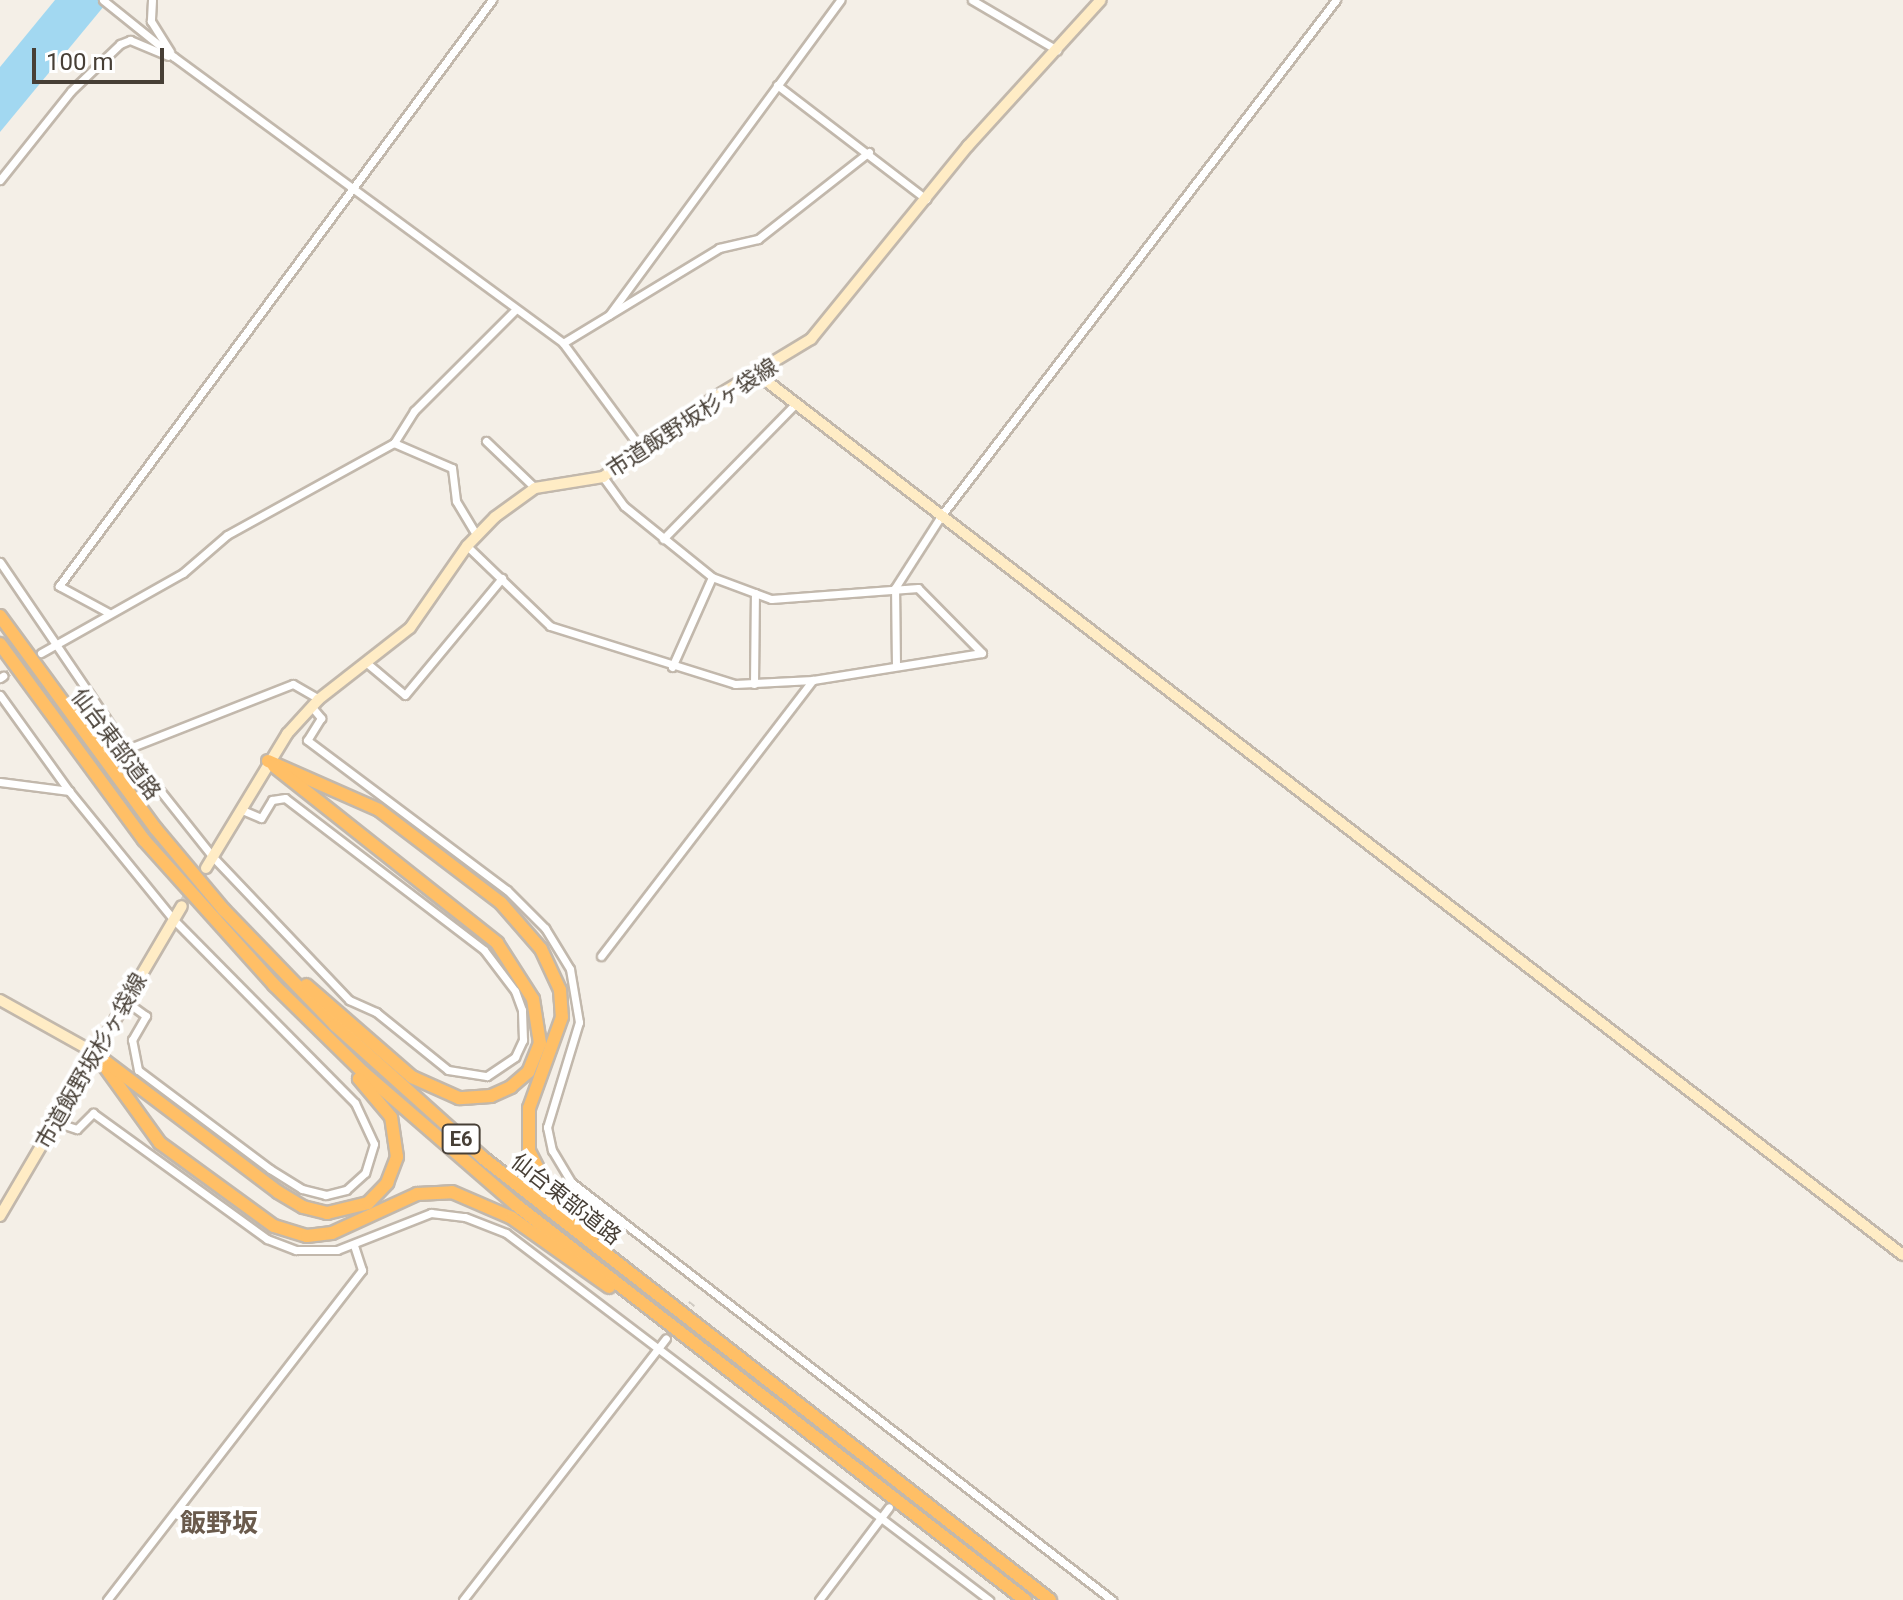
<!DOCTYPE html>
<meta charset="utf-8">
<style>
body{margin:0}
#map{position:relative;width:1903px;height:1600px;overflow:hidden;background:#f4efe7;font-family:Roboto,"Noto Sans JP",sans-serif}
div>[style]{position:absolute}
.water>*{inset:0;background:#a2d8f1}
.street-tunnel>*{height:7px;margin-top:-3.5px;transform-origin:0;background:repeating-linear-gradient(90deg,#d1ccc4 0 7px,transparent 0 10.5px)}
.secondary-tunnel>*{height:10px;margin-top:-5px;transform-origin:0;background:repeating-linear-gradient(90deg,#d1ccc4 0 10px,transparent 0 15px)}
.roads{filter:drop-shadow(2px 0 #c2b8ac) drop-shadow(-2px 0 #c2b8ac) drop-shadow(0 2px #c2b8ac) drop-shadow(0 -2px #c2b8ac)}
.street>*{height:7px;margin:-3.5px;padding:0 3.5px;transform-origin:3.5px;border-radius:3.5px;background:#fff}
.secondary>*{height:10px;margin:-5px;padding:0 5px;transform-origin:5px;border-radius:5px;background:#ffecc5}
.highway>*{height:12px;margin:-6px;padding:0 6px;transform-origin:6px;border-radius:6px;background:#ffbf66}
span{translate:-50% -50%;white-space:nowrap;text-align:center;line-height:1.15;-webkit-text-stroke:8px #fff;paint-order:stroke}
.shield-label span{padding:2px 6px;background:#fff;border:2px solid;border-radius:6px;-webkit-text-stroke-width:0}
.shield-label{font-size:20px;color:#473f36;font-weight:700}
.street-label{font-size:22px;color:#473f36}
.quarter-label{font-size:26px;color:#6a5b4d;font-weight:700}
.scale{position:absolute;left:32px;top:48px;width:132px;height:36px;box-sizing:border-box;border:4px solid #473f36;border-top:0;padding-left:10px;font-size:24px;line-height:28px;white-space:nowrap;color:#473f36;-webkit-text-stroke:6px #fff;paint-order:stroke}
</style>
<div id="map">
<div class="water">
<i style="clip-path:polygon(55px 0,109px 0,0 132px,0 67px)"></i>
</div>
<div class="street-tunnel">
<i style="left:3px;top:676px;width:44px;rotate:-31.2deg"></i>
<i style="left:666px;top:1338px;width:44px;rotate:-53.4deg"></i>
</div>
<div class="secondary-tunnel">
<i style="left:182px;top:906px;width:45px;rotate:-57.7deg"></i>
</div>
<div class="roads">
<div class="street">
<i style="left:103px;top:0;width:91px;rotate:38.8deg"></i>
<i style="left:174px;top:57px;width:483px;rotate:36.3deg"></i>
<i style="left:563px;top:343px;width:133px;rotate:53.6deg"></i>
<i style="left:152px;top:0;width:21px;rotate:93deg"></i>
<i style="left:151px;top:21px;width:36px;rotate:58deg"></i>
<i style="left:972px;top:0;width:99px;rotate:30.5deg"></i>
<i style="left:777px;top:85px;width:188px;rotate:37.4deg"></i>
<i style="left:0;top:180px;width:114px;rotate:-51.4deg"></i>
<i style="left:71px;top:91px;width:68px;rotate:-43.8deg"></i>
<i style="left:120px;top:44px;width:11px;rotate:-22deg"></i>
<i style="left:130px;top:40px;width:41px;rotate:22.8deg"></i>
<i style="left:609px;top:315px;width:391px;rotate:-53.7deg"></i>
<i style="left:563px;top:343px;width:183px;rotate:-31.3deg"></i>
<i style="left:719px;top:248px;width:40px;rotate:-13deg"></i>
<i style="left:758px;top:239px;width:141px;rotate:-38.1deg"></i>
<i style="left:486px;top:441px;width:68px;rotate:43.8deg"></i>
<i style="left:394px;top:443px;width:63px;rotate:23.3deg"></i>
<i style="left:452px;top:468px;width:33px;rotate:83deg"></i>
<i style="left:456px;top:501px;width:41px;rotate:59deg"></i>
<i style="left:663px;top:539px;width:189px;rotate:-45.6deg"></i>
<i style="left:467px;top:546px;width:115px;rotate:43.9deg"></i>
<i style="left:550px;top:626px;width:194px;rotate:17.4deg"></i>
<i style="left:735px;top:684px;width:78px;rotate:-2.9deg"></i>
<i style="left:813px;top:680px;width:171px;rotate:-9.1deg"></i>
<i style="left:982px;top:653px;width:91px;rotate:-134.6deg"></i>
<i style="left:918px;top:588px;width:147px;rotate:175.7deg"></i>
<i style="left:771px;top:599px;width:63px;rotate:-159.6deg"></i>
<i style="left:712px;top:577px;width:113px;rotate:-141.1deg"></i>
<i style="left:624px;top:506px;width:36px;rotate:-126deg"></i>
<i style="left:0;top:562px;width:226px;rotate:55.8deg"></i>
<i style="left:127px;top:749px;width:137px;rotate:51.5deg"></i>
<i style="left:212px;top:856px;width:199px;rotate:46.4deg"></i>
<i style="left:349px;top:1000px;width:30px;rotate:24deg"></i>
<i style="left:376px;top:1012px;width:92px;rotate:38.9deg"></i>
<i style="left:448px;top:1070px;width:39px;rotate:9deg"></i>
<i style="left:487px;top:1076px;width:34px;rotate:-34deg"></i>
<i style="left:515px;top:1057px;width:19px;rotate:-65deg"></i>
<i style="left:523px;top:1040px;width:30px;rotate:-92deg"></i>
<i style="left:522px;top:1010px;width:20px;rotate:-110deg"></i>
<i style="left:515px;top:991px;width:51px;rotate:-127.1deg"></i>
<i style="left:484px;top:950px;width:250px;rotate:-142.6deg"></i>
<i style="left:285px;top:798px;width:13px;rotate:171deg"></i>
<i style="left:272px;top:800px;width:21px;rotate:121deg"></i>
<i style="left:261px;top:818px;width:23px;rotate:-157deg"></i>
<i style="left:109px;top:613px;width:57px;rotate:-151.6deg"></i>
<i style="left:59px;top:586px;width:729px;rotate:-53.54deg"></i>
<i style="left:41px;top:653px;width:163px;rotate:-29.4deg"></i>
<i style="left:183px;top:573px;width:58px;rotate:-40.8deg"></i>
<i style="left:227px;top:535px;width:191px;rotate:-28.9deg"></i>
<i style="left:394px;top:443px;width:38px;rotate:-58deg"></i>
<i style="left:414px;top:411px;width:144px;rotate:-45deg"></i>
<i style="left:368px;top:664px;width:48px;rotate:40deg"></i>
<i style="left:405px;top:695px;width:152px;rotate:-50.3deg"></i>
<i style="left:896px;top:666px;width:78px;rotate:-90.7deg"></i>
<i style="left:895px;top:588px;width:85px;rotate:-57.4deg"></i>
<i style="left:941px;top:516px;width:650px;rotate:-52.57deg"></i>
<i style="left:672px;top:667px;width:98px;rotate:-66deg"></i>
<i style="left:0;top:678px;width:4px;rotate:-34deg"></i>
<i style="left:754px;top:684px;width:91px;rotate:-89.4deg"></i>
<i style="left:0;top:695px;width:118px;rotate:54.3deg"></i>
<i style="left:69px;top:791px;width:166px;rotate:50.9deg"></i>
<i style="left:174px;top:920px;width:257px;rotate:45.3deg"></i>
<i style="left:355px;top:1103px;width:45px;rotate:65.1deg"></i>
<i style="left:374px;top:1144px;width:30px;rotate:107deg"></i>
<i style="left:365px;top:1173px;width:25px;rotate:138deg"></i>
<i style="left:346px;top:1190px;width:21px;rotate:166deg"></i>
<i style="left:326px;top:1195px;width:25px;rotate:-166deg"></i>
<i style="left:302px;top:1189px;width:38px;rotate:-148deg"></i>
<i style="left:270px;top:1169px;width:165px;rotate:-143.1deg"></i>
<i style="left:138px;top:1070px;width:31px;rotate:-101deg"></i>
<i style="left:132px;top:1040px;width:28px;rotate:-60deg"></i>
<i style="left:146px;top:1016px;width:26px;rotate:-144deg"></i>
<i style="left:311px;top:706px;width:16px;rotate:50deg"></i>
<i style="left:321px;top:718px;width:26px;rotate:122deg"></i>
<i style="left:307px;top:740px;width:250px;rotate:36.9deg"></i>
<i style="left:507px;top:890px;width:54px;rotate:45deg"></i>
<i style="left:545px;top:928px;width:48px;rotate:58.6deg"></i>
<i style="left:570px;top:969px;width:54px;rotate:80.4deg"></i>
<i style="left:579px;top:1022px;width:110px;rotate:106.9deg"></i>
<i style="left:547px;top:1127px;width:24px;rotate:78deg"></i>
<i style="left:552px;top:1150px;width:37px;rotate:59deg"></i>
<i style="left:571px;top:1182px;width:684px;rotate:37.69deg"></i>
<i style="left:127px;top:749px;width:178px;rotate:-21.4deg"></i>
<i style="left:293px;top:684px;width:30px;rotate:30deg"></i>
<i style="left:0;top:782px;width:70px;rotate:7.4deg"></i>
<i style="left:601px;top:956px;width:348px;rotate:-52.5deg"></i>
<i style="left:55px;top:1122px;width:23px;rotate:18deg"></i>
<i style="left:77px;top:1129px;width:23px;rotate:-45deg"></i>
<i style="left:93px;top:1113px;width:215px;rotate:35.9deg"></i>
<i style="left:267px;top:1239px;width:31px;rotate:21deg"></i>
<i style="left:296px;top:1250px;width:41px"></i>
<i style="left:337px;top:1250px;width:101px;rotate:-21.5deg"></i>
<i style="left:431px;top:1213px;width:34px;rotate:7deg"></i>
<i style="left:465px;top:1217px;width:44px;rotate:21.3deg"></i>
<i style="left:506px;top:1233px;width:607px;rotate:37.23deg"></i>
<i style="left:107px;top:1600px;width:417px;rotate:-52.3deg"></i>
<i style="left:362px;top:1270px;width:26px;rotate:-108deg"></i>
<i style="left:463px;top:1600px;width:331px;rotate:-52.2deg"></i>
<i style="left:819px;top:1600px;width:116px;rotate:-53deg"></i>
</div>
<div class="secondary">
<i style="left:756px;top:373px;width:1447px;rotate:37.56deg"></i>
<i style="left:206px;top:868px;width:157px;rotate:-58.8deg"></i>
<i style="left:287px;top:734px;width:47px;rotate:-47.6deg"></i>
<i style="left:319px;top:699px;width:115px;rotate:-38deg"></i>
<i style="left:410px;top:628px;width:100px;rotate:-55.2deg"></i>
<i style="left:467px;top:546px;width:40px;rotate:-46deg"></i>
<i style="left:495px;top:517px;width:49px;rotate:-35.9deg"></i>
<i style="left:535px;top:488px;width:69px;rotate:-9.2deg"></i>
<i style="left:603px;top:477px;width:134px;rotate:-35.6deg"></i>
<i style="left:712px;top:399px;width:116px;rotate:-31.2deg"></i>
<i style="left:811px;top:339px;width:249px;rotate:-50.9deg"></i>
<i style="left:968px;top:146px;width:197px;rotate:-47.7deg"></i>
<i style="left:0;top:1000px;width:109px;rotate:29.2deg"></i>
<i style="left:0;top:1216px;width:359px;rotate:-59.6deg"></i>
</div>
<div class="highway">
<i style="left:0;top:616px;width:264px;rotate:53.8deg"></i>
<i style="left:156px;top:829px;width:106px;rotate:50deg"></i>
<i style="left:224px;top:910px;width:160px;rotate:46deg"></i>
<i style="left:335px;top:1025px;width:199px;rotate:41.9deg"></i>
<i style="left:483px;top:1158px;width:719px;rotate:37.94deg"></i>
<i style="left:0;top:644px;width:243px;rotate:53.7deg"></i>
<i style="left:144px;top:840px;width:195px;rotate:48.1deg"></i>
<i style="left:274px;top:985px;width:126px;rotate:44.4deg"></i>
<i style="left:364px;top:1073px;width:200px;rotate:40.9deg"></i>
<i style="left:515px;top:1204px;width:646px;rotate:37.83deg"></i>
<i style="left:268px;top:761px;width:121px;rotate:23.8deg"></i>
<i style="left:379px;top:810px;width:153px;rotate:37.3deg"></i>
<i style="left:501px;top:903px;width:61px;rotate:49deg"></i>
<i style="left:541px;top:949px;width:45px;rotate:65.1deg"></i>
<i style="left:560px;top:990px;width:27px;rotate:86deg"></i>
<i style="left:562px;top:1017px;width:97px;rotate:109.9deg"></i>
<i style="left:529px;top:1108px;width:43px;rotate:90deg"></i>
<i style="left:529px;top:1151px;width:51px;rotate:62.9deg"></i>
<i style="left:552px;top:1196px;width:57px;rotate:45deg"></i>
<i style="left:274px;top:766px;width:285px;rotate:38.4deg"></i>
<i style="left:497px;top:943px;width:67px;rotate:57.3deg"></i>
<i style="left:533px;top:999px;width:45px;rotate:81deg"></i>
<i style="left:540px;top:1043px;width:31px;rotate:112deg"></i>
<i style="left:528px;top:1072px;width:23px;rotate:139deg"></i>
<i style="left:511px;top:1087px;width:22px;rotate:156deg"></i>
<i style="left:491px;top:1096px;width:32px;rotate:176deg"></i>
<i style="left:459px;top:1098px;width:51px;rotate:-155.9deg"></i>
<i style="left:412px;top:1077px;width:140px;rotate:-139deg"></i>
<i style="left:95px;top:1053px;width:111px;rotate:54.2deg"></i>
<i style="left:160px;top:1143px;width:141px;rotate:36.1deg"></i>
<i style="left:274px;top:1226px;width:34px;rotate:17deg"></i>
<i style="left:307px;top:1236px;width:25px;rotate:-7deg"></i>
<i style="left:332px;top:1233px;width:94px;rotate:-24.6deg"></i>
<i style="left:417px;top:1194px;width:35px;rotate:-3deg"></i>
<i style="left:452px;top:1192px;width:65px;rotate:23.4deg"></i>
<i style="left:512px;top:1218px;width:119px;rotate:35.4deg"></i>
<i style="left:101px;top:1058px;width:222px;rotate:37.1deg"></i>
<i style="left:278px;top:1192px;width:29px;rotate:31deg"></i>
<i style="left:303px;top:1207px;width:25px;rotate:14deg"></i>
<i style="left:327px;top:1213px;width:42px;rotate:-13.7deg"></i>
<i style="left:368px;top:1203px;width:28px;rotate:-46deg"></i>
<i style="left:387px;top:1183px;width:28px;rotate:-69deg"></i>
<i style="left:397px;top:1157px;width:40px;rotate:-98.5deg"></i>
<i style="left:391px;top:1117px;width:50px;rotate:-130.1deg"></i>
</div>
</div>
<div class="shield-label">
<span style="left:461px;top:1139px">E6</span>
</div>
<div class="street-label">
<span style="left:692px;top:418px;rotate:-33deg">市道飯野坂杉ヶ袋線</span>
<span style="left:116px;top:744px;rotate:53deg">仙台東部道路</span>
<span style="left:91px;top:1061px;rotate:-60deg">市道飯野坂杉ヶ袋線</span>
<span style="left:566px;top:1199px;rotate:38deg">仙台東部道路</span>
</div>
<div class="quarter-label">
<span style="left:219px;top:1524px">飯野坂</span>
</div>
<div class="scale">100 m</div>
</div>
